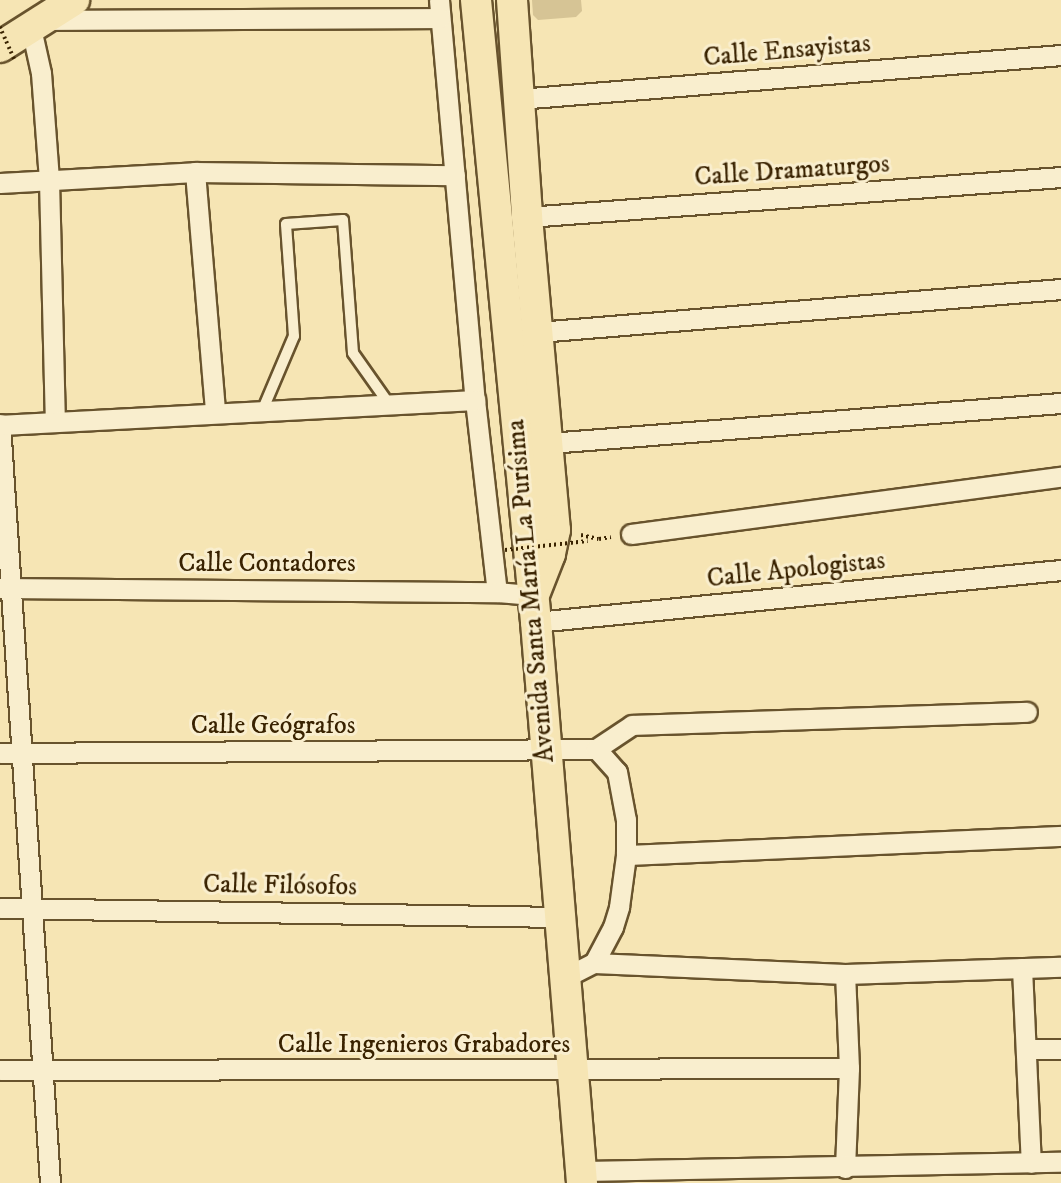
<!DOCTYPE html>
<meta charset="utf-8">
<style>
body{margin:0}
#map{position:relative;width:1061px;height:1183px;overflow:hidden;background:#f6e5b4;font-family:"IM FELL DW Pica",serif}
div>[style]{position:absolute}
.green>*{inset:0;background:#d6c495}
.path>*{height:3.5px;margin-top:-1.75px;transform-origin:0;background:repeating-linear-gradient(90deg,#392200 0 2px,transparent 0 5.5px)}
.roads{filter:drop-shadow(2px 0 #68532d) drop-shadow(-2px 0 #68532d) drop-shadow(0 2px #68532d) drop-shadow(0 -2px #68532d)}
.lane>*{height:10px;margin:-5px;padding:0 5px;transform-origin:5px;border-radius:5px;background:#f9eece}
.street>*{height:19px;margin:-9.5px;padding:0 9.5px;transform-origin:9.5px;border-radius:9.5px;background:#f9eece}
.primary>*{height:30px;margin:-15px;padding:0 15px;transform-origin:15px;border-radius:15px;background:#f6e5b4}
.path-bridge>*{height:3.5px;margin-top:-1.75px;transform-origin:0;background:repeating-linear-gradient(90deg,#392200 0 2px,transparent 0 5.5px)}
span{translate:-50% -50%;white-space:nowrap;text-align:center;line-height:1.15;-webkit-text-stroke:6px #f9eece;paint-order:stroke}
.street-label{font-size:26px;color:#392200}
</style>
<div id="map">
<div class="green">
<i style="clip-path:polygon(532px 0,581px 0,582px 11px,576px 17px,538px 20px,533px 15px)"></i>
</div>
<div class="path">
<i style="left:581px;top:535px;width:18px;rotate:13deg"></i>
<i style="left:599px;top:539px;width:12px;rotate:-9deg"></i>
</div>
<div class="roads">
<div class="lane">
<i style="left:263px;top:409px;width:79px;rotate:-67deg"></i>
<i style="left:294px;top:336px;width:112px;rotate:-94.1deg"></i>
<i style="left:286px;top:224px;width:57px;rotate:-4deg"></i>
<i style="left:343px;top:220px;width:133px;rotate:85.7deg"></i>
<i style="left:353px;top:353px;width:62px;rotate:54.8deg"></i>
</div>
<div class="street">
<i style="left:439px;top:0;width:402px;rotate:84.9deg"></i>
<i style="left:475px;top:400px;width:193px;rotate:83.5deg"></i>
<i style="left:45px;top:20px;width:395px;rotate:-0.3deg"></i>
<i style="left:31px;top:28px;width:46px;rotate:77.5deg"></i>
<i style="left:41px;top:73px;width:107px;rotate:85.7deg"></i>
<i style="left:49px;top:180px;width:242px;rotate:88.6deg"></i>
<i style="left:518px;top:99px;width:545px;rotate:-4.63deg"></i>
<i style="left:195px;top:172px;width:241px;rotate:85.2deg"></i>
<i style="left:0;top:183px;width:195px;rotate:-3.2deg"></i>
<i style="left:195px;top:172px;width:260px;rotate:0.7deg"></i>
<i style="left:527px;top:217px;width:535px;rotate:-4.28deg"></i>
<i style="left:538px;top:332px;width:525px;rotate:-4.7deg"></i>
<i style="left:0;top:424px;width:761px;rotate:86.23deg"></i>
<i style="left:0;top:425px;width:476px;rotate:-3deg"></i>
<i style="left:549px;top:443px;width:514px;rotate:-4.47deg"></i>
<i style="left:631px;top:534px;width:434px;rotate:-7.6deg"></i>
<i style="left:0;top:588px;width:497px;rotate:0.5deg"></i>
<i style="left:497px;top:592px;width:36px;rotate:5deg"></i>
<i style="left:536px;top:622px;width:528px;rotate:-5.66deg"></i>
<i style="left:0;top:753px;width:596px;rotate:-0.38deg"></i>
<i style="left:596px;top:749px;width:43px;rotate:-33.7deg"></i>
<i style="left:632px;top:725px;width:395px;rotate:-1.9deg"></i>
<i style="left:626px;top:855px;width:435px;rotate:-2.5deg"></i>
<i style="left:0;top:908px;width:559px;rotate:0.92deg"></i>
<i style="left:594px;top:963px;width:41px;rotate:-62.2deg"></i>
<i style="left:613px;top:927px;width:21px;rotate:-73deg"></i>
<i style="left:619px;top:907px;width:52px;rotate:-82.3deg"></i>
<i style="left:626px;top:855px;width:35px;rotate:-90deg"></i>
<i style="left:626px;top:820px;width:49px;rotate:-100.6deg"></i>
<i style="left:617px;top:772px;width:31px;rotate:-132deg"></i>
<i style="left:1022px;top:968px;width:195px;rotate:87.4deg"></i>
<i style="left:564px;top:978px;width:34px;rotate:-27deg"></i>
<i style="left:594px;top:963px;width:251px;rotate:2.5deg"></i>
<i style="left:845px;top:974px;width:216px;rotate:-1.9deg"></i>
<i style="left:1027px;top:1049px;width:34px"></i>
<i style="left:0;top:1070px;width:849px;rotate:-0.13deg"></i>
<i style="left:845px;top:1168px;width:100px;rotate:-87.7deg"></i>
<i style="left:849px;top:1068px;width:94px;rotate:-92.4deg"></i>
<i style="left:581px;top:1171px;width:480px;rotate:-1.1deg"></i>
</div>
<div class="primary">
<i style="left:476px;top:0;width:625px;rotate:84.49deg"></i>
<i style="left:536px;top:622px;width:563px;rotate:85.31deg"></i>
<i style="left:512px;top:0;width:218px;rotate:86deg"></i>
<i style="left:527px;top:217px;width:314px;rotate:84.9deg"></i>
<i style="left:555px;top:530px;width:25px;rotate:102deg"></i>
<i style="left:550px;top:554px;width:41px;rotate:111.5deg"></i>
<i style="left:0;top:47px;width:88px;rotate:-32.4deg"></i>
</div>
</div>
<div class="path-bridge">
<i style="left:0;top:27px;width:36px;rotate:66deg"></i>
<i style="left:505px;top:550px;width:83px;rotate:-6.2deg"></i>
</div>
<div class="street-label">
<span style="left:787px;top:51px;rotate:-5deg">Calle Ensayistas</span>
<span style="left:792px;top:171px;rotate:-4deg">Calle Dramaturgos</span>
<span style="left:267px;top:564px">Calle Contadores</span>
<span style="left:796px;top:570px;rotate:-6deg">Calle Apologistas</span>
<span style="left:531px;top:591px;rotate:-95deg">Avenida Santa María La Purísima</span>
<span style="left:273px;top:726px">Calle Geógrafos</span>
<span style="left:280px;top:886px;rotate:1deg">Calle Filósofos</span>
<span style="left:424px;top:1045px">Calle Ingenieros Grabadores</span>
</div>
</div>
